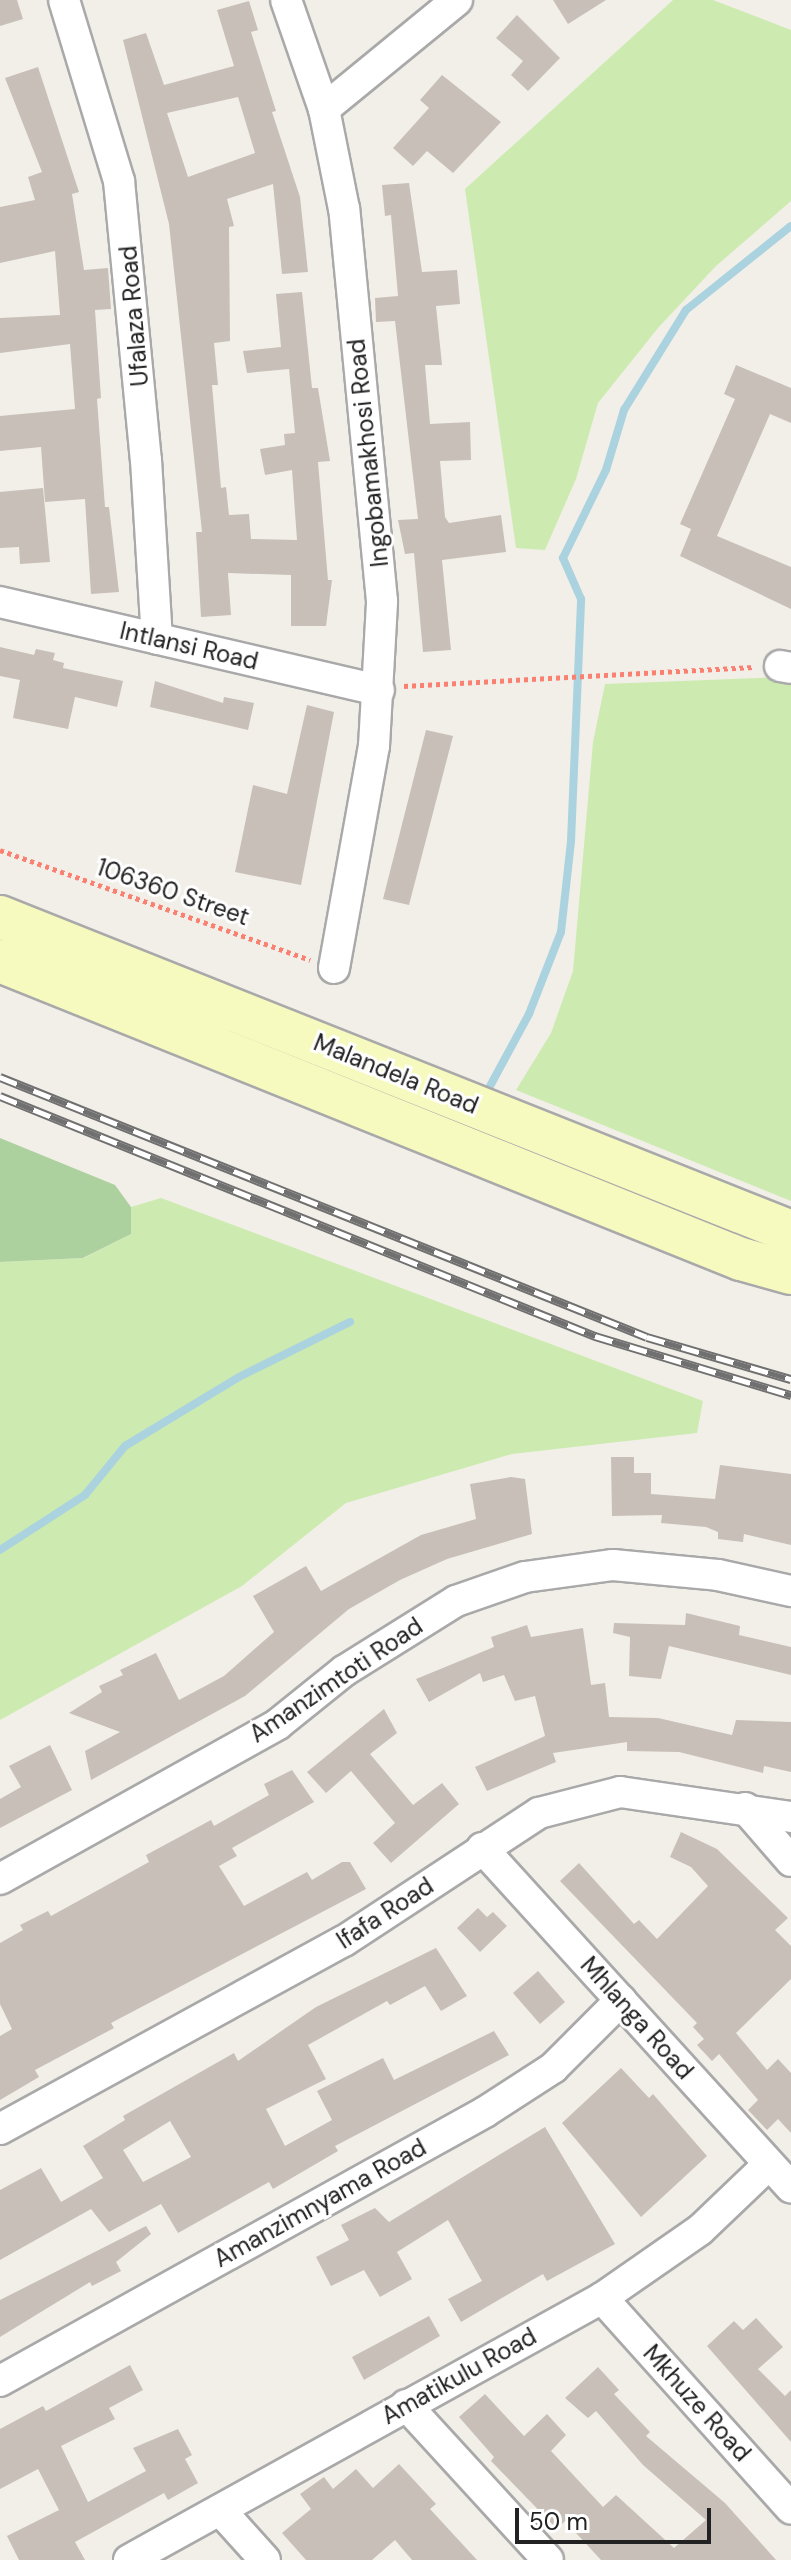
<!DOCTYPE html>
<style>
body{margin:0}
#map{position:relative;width:791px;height:2560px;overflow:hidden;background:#f2efe9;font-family:"DM Sans",sans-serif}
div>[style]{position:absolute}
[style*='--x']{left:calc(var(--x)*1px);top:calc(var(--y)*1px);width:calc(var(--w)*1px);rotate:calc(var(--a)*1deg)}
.grass>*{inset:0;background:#cdebb0}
.forest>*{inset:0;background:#add19e}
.stream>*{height:8px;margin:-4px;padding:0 4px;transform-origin:4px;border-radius:4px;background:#aad3df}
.building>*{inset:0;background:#c7bfb8}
.path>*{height:5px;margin-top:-2.5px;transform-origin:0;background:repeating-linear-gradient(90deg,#fa8072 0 4px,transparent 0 8px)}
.roads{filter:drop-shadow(2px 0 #a9a9a9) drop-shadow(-2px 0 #a9a9a9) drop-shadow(0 2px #a9a9a9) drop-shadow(0 -2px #a9a9a9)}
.street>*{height:30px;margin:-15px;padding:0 15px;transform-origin:15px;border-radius:15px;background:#fff}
.secondary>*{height:42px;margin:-21px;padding:0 21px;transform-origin:21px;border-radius:21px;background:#f7fabf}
.rail>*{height:9px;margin-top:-4.5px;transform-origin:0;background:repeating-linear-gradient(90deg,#fff 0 18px,#707070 0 36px);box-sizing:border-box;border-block:2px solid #707070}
span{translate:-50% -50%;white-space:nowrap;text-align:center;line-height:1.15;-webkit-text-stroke:6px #fff;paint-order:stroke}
.street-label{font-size:24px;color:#222}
.scale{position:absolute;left:515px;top:2508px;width:196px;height:36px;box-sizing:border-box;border:4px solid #222;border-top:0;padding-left:10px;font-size:24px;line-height:28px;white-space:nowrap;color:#222;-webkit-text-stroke:6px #fff;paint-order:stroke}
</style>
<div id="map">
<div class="grass">
<div style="clip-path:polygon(673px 0,713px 0,791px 30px,791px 201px,716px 266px,658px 328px,598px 403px,576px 479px,545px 550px,516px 548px,465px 189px)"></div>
<div style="clip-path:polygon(780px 677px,791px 679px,791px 1201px,516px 1090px,551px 1033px,573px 971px,593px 742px,605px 684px)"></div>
<div style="clip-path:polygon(161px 1198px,703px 1401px,697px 1433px,512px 1454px,346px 1503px,242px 1586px,0 1720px,0 1262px,84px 1258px,131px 1234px,131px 1207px)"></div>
</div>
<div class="forest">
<div style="clip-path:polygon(0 1138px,115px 1185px,131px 1207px,131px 1234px,83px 1258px,0 1262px)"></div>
</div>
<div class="stream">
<div style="--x:489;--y:1088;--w:84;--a:-61.6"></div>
<div style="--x:529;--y:1014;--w:88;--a:-68.7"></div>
<div style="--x:561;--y:932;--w:92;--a:-83.7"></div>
<div style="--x:571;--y:841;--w:242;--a:-87.6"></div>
<div style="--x:581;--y:599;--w:45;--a:-113.7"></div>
<div style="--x:563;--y:558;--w:98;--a:-64"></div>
<div style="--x:606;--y:470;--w:63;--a:-73.3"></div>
<div style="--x:624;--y:410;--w:118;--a:-58.2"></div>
<div style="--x:686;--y:310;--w:134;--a:-38.7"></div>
<div style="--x:0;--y:1550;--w:101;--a:-32.9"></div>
<div style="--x:85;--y:1495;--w:63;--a:-50.8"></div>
<div style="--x:125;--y:1446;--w:133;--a:-31.2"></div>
<div style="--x:239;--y:1377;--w:124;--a:-26.4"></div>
</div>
<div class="building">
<div style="clip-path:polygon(0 0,17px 0,23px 19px,0 26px)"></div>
<div style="clip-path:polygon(553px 0,606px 0,568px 24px)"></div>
<div style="clip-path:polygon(evenodd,249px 1px,258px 30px,251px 32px,276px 111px,272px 112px,300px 197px,308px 272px,282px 274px,273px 184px,227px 199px,234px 226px,229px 227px,230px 341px,214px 343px,218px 385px,212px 385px,221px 488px,226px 487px,229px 515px,249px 514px,251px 539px,297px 540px,292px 470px,265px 475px,260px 449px,285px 445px,284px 434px,295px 433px,289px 369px,247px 373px,243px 351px,281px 347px,276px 294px,302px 292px,312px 388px,318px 388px,330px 461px,318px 462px,328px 580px,332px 580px,326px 626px,291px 626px,291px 575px,228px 573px,231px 615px,201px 617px,196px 532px,202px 532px,169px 224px,123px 40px,146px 33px,164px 85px,234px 66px,217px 10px,249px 1px,238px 97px,255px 153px,188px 177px,167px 113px,238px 97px)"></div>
<div style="clip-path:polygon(517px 15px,560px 58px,528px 91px,511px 75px,523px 61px,496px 38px)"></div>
<div style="clip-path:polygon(38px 67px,79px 192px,72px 194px,84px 270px,108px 268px,111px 309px,95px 310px,101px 398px,97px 399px,105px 507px,109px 507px,119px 592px,91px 594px,85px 499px,45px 502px,41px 447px,0 451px,0 416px,75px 409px,70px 344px,0 353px,0 318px,60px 315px,55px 251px,0 263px,0 207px,35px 200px,28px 177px,42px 172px,5px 78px)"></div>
<div style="clip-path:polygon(442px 75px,501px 122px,453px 173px,427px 151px,413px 166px,393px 148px,429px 108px,420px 100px)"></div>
<div style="clip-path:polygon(409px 183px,422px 272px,457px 270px,460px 304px,436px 306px,442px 365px,425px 365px,430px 424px,470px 422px,471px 460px,440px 461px,445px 517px,449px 523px,501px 515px,506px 552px,442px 560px,451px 650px,423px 652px,414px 553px,405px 554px,398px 520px,418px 519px,395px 321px,376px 322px,375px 298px,398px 296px,391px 215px,385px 216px,382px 185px)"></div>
<div style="clip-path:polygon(736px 365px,791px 388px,791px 423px,770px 414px,717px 536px,791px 567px,791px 609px,680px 556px,691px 529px,680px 524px,735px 399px,724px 394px)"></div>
<div style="clip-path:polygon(43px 488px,50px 562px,20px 564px,19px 547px,0 548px,0 492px)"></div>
<div style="clip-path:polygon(0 647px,34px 655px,36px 649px,55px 653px,53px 660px,64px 663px,63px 668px,123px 681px,117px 707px,75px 697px,68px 729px,13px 718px,20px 680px,0 676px)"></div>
<div style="clip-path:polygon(155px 681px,223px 703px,224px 697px,254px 703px,248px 730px,150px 707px)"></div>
<div style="clip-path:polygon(307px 705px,334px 712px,301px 885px,235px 872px,253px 785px,287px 794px)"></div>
<div style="clip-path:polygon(426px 730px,453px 736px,409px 905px,383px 899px)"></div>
<div style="clip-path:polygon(611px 1457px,634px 1457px,634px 1473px,651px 1473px,651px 1494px,715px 1499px,720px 1465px,791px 1474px,791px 1545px,744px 1534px,743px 1542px,718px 1539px,718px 1532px,706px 1527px,661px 1523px,662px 1515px,612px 1516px)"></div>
<div style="clip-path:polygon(511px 1477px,525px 1479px,532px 1534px,447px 1559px,400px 1580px,349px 1609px,245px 1696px,91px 1780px,85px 1751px,120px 1732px,69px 1713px,102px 1692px,99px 1686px,123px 1675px,120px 1670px,156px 1653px,179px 1700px,224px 1676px,274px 1632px,253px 1596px,306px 1566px,321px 1591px,421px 1535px,476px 1519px,470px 1484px)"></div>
<div style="clip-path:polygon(686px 1613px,740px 1626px,739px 1635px,791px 1647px,791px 1675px,669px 1646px,661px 1679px,629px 1676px,630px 1637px,613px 1633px,614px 1623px,685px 1625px)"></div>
<div style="clip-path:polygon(527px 1625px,531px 1637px,583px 1628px,591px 1685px,605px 1683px,609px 1717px,658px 1718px,732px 1735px,736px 1720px,791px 1722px,791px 1772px,764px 1766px,763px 1773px,679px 1752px,627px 1751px,627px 1742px,553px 1753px,556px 1762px,487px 1791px,475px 1767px,545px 1736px,535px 1696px,515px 1701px,504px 1675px,483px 1682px,480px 1673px,429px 1702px,416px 1679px,494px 1647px,491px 1637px)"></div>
<div style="clip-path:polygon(384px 1709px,397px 1733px,370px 1754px,413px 1805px,442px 1783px,459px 1804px,391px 1863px,373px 1843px,395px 1823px,351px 1771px,326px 1793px,307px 1772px)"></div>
<div style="clip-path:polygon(50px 1745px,72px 1790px,0 1828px,0 1799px,21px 1787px,9px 1766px)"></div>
<div style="clip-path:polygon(292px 1770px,314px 1802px,232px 1848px,237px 1856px,219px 1866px,244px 1906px,307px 1872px,312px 1880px,342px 1862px,350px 1862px,366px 1889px,111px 2023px,114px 2028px,35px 2070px,39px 2077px,0 2100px,0 2036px,12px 2029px,0 2004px,0 1943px,23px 1930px,20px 1925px,48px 1911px,51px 1916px,149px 1862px,146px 1855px,211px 1820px,214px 1826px,269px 1795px,264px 1784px)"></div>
<div style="clip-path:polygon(681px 1832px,717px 1849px,788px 1918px,775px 1930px,791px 1946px,791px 1979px,736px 2033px,767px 2070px,778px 2059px,791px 2073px,791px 2133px,778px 2119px,767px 2130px,748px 2110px,758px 2100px,719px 2054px,712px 2061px,697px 2045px,704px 2039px,693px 2027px,697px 2023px,560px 1881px,579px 1863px,634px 1924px,639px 1920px,657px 1939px,708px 1886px,691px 1867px,670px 1857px)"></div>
<div style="clip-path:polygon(478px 1908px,487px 1917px,493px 1912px,507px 1926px,480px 1952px,457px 1928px)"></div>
<div style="clip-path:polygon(evenodd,436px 1948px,467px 1996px,441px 2011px,425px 1986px,390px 2005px,387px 2001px,308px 2045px,326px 2079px,266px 2109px,285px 2146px,332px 2120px,317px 2091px,383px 2058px,394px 2080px,494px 2031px,509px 2055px,335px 2146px,338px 2151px,273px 2189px,269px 2182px,178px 2233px,161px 2204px,109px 2232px,91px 2209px,0 2260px,0 2190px,41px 2168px,61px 2202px,103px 2178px,83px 2146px,125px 2120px,123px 2116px,234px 2053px,238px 2061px,316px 2007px,436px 1948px,170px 2121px,191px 2157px,143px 2182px,123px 2150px,170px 2121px)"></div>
<div style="clip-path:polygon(538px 1971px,565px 2002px,540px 2024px,513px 1993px)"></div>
<div style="clip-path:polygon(621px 2068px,649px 2098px,653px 2094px,707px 2156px,641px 2217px,562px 2123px)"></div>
<div style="clip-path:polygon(545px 2127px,615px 2244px,547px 2281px,543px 2274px,461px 2322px,448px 2299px,482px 2281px,448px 2220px,397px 2252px,412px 2279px,380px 2297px,364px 2270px,331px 2286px,316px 2257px,349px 2240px,341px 2225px,375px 2208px,389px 2222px)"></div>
<div style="clip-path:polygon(146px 2226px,151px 2234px,116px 2262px,121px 2271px,92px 2286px,90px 2282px,0 2337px,0 2300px)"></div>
<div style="clip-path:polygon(429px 2316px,440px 2336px,364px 2380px,352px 2357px)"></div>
<div style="clip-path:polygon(756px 2318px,783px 2347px,758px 2369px,785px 2396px,791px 2390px,791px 2442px,707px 2346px,734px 2321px,743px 2330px)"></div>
<div style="clip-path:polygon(130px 2365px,143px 2390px,109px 2408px,115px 2419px,61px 2446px,88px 2502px,146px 2471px,133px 2448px,178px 2429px,192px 2455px,185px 2459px,198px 2483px,168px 2500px,164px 2493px,75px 2542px,85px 2560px,19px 2560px,7px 2536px,59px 2510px,38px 2469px,0 2489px,0 2429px,43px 2406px,46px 2411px)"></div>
<div style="clip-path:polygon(598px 2367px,619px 2390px,614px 2394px,650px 2432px,646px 2436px,725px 2503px,776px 2560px,601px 2560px,565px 2521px,557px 2529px,491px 2461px,494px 2457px,459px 2417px,485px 2394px,524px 2436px,547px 2414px,566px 2435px,551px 2451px,603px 2507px,616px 2495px,674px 2548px,706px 2520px,643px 2465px,596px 2411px,588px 2418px,565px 2398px)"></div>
<div style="clip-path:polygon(399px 2464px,436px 2504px,430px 2509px,477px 2560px,412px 2560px,395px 2540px,372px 2560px,306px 2560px,282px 2533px,311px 2509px,300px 2494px,324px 2477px,333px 2489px,356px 2469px,373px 2488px)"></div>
</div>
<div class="path">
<div style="--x:404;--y:686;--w:350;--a:-3.1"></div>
<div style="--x:0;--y:850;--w:329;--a:19.5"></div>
</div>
<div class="roads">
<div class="street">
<div style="--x:64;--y:0;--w:189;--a:73.1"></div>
<div style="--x:119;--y:181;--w:280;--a:84.5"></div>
<div style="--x:146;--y:460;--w:179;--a:86.5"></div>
<div style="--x:286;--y:0;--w:115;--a:70.8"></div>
<div style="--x:0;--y:602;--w:389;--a:13.1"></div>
<div style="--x:780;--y:666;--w:11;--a:10"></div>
<div style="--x:334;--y:968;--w:226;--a:-79.8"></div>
<div style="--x:374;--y:746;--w:145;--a:-86.8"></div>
<div style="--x:382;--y:601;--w:394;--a:-95.5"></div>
<div style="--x:344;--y:209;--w:102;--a:-101.3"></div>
<div style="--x:324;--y:109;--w:172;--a:-39.3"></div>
<div style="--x:745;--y:1808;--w:70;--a:49"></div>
<div style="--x:482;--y:1848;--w:459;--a:47.7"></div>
<div style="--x:0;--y:1879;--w:318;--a:-29.1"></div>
<div style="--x:278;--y:1724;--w:85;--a:-38.8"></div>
<div style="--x:344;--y:1671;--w:132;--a:-32"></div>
<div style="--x:456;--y:1601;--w:73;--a:-19.2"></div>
<div style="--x:525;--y:1577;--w:89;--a:-7.8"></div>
<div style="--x:613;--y:1565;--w:105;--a:5.4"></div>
<div style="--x:718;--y:1575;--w:75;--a:12.4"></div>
<div style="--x:0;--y:2129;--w:392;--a:-28.7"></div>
<div style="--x:344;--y:1941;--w:233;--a:-33.3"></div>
<div style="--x:539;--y:1813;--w:84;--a:-14.5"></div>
<div style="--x:620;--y:1792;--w:173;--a:8.3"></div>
<div style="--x:602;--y:2298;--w:283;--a:48.1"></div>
<div style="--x:0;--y:2381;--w:555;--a:-29.01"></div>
<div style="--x:485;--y:2112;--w:81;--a:-32.9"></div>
<div style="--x:553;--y:2068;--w:96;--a:-45"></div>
<div style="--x:406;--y:2405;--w:210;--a:47.5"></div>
<div style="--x:220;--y:2510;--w:67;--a:48"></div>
<div style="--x:129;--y:2560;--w:541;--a:-28.98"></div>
<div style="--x:602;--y:2298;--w:119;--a:-34.8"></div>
<div style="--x:700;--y:2230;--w:95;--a:-43.7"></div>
</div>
<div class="secondary">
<div style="--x:0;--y:917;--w:851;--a:21.71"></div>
<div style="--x:0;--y:961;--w:799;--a:21.91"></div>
<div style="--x:741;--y:1259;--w:52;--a:15.6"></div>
</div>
</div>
<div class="rail">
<div style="--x:0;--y:1077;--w:697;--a:21.89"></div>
<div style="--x:647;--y:1337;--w:150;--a:16.3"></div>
<div style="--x:0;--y:1096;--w:642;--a:21.97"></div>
<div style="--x:595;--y:1336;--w:205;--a:16.8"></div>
</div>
<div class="street-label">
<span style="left:134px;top:316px;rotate:-95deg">Ufalaza Road</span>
<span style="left:368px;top:453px;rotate:-96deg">Ingobamakhosi Road</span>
<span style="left:189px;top:646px;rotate:13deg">Intlansi Road</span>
<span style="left:173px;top:892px;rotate:19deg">106360 Street</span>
<span style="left:396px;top:1074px;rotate:22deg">Malandela Road</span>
<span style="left:336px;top:1680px;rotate:-34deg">Amanzimtoti Road</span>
<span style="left:385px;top:1913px;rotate:-33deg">Ifafa Road</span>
<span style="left:637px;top:2018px;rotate:48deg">Mhlanga Road</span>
<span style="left:320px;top:2203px;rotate:-29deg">Amanzimnyama Road</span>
<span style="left:459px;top:2376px;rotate:-29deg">Amatikulu Road</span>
<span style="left:697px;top:2403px;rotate:48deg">Mkhuze Road</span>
</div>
<div class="scale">50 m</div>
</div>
